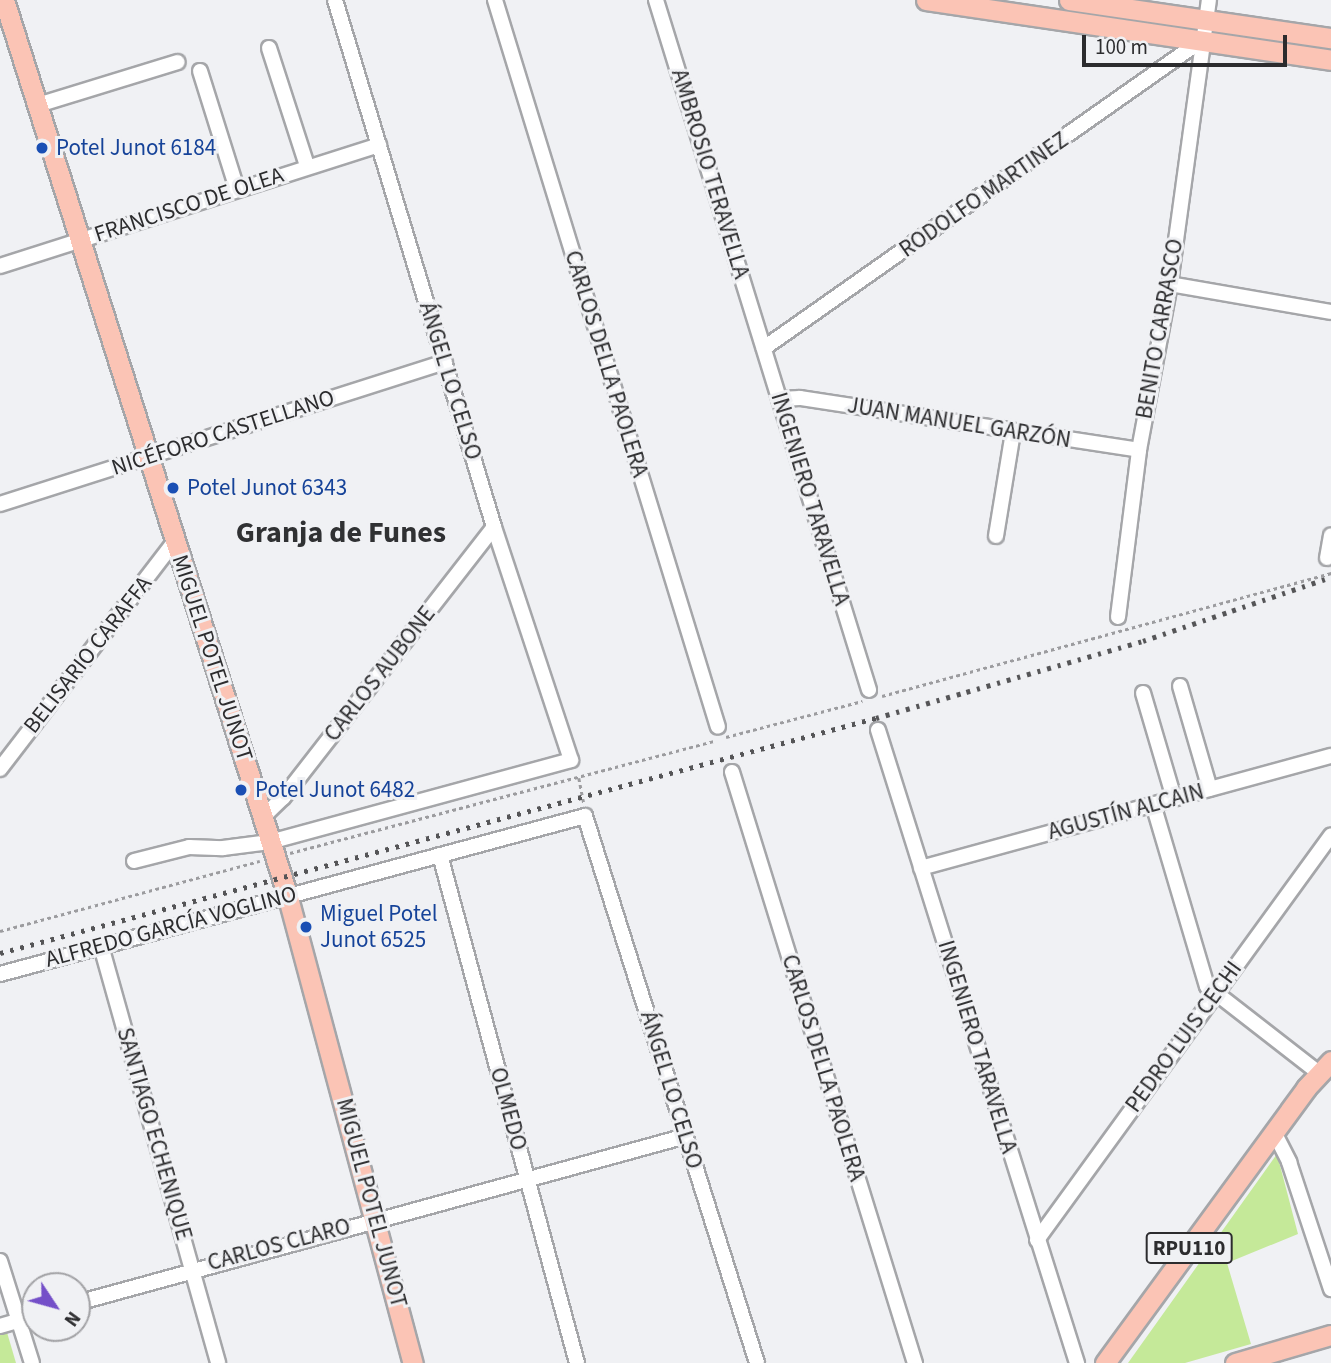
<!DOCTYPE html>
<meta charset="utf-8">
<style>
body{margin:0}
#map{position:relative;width:1331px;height:1363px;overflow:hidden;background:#f0f1f4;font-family:"Source Sans 3",sans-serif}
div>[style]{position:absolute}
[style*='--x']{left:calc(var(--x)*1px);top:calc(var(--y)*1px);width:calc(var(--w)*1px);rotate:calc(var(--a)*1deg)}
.green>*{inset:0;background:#c5e999}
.path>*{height:2.5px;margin-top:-1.25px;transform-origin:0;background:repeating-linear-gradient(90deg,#9c9c9f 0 3.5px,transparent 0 7px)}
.roads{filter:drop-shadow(2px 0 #a5a6a9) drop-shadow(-2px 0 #a5a6a9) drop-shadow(0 2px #a5a6a9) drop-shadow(0 -2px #a5a6a9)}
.minor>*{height:14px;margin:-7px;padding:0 7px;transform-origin:7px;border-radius:7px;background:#fff}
.major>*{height:19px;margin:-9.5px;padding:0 9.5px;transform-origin:9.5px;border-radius:9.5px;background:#fbc4b5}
.rail>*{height:4.5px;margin-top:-2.25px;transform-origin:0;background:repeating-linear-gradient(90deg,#555557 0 3.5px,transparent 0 10.5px)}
.dots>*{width:19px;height:19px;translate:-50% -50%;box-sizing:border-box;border:4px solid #f0f1f4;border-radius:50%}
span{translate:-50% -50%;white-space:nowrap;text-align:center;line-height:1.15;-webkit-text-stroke:6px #f0f1f4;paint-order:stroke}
.shield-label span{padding:2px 5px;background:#f0f1f4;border:2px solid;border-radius:5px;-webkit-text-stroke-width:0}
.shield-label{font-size:21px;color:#2c2c2e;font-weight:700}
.transit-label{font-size:23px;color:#164399}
.left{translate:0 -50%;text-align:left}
.street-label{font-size:23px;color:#2c2c2e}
.district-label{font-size:30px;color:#303133;font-weight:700}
.north{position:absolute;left:21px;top:1272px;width:70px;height:70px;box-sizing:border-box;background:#f0f1f4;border:2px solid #a2a2a5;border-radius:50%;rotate:126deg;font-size:19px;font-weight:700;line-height:28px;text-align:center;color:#2c2c2e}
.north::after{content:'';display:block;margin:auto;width:24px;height:32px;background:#744fc8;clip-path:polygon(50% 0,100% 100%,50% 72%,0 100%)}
.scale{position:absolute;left:1082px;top:35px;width:205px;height:32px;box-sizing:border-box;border:4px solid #2c2c2e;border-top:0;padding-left:9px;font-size:21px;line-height:24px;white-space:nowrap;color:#2c2c2e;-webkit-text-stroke:5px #f0f1f4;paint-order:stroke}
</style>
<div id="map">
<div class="green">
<div style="clip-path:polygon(1277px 1154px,1298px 1234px,1227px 1263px,1251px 1344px,1185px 1363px,1128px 1363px)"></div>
<div style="clip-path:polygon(6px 1329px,16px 1363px,0 1363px,0 1330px)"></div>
</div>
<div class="path">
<div style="--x:882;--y:696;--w:466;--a:-15.3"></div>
<div style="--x:726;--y:737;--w:141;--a:-14.8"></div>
<div style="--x:579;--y:778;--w:25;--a:79"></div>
<div style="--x:290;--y:853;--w:438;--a:-14.8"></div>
<div style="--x:0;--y:931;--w:269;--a:-15.1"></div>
</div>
<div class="roads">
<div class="minor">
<div style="--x:495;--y:0;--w:760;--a:72.95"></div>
<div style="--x:656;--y:0;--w:722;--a:72.84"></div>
<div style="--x:269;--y:48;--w:124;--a:72.1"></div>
<div style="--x:200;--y:71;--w:124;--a:72.6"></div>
<div style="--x:38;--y:105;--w:146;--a:-17.1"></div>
<div style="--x:0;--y:266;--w:398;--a:-17.7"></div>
<div style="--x:1170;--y:284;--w:163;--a:9.9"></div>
<div style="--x:764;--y:348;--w:535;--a:-35.11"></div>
<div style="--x:779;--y:399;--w:21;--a:-3"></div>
<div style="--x:800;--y:398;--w:343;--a:8.7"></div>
<div style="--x:0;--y:504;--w:467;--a:-17.7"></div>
<div style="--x:996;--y:536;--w:105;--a:-80.7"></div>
<div style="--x:1327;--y:558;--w:23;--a:-80"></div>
<div style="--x:1118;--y:617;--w:168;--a:-82.8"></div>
<div style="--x:1139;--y:450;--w:169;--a:-79.4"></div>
<div style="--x:1170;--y:284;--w:287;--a:-82.2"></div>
<div style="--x:1180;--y:686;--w:107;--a:73.8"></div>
<div style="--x:1143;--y:693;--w:109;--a:73.6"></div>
<div style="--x:878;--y:730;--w:664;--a:72.55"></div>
<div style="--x:0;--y:769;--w:287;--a:-52.5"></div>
<div style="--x:732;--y:772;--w:619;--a:72.8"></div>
<div style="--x:1153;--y:804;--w:190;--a:73.5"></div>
<div style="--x:1207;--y:986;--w:143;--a:37.9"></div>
<div style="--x:1320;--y:1074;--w:8;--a:-60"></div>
<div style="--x:263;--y:817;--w:28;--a:-44"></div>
<div style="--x:283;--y:798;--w:343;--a:-52.1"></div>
<div style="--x:440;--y:855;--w:526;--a:74.91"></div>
<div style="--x:134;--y:861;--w:57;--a:-14.3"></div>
<div style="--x:189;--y:847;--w:34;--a:2"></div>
<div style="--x:223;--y:848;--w:47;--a:-7.3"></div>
<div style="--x:270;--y:842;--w:312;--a:-15.2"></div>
<div style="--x:571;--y:760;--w:245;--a:-108.3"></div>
<div style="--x:494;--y:527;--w:550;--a:-106.79"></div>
<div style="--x:921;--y:868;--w:425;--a:-15.3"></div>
<div style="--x:101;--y:946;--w:433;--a:74.3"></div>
<div style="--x:0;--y:974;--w:606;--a:-15.11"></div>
<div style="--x:585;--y:816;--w:573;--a:72.54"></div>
<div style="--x:1274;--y:1132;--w:34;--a:63"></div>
<div style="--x:1289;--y:1162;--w:134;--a:71.7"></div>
<div style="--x:1037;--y:1240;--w:500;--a:-54"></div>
<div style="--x:0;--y:1261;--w:107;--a:72.6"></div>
<div style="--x:77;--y:1303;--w:631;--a:-15.33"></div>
<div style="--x:0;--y:1326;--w:36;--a:-16"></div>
</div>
<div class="major">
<div style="--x:4;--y:0;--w:938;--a:72.43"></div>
<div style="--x:287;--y:894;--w:486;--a:75"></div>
<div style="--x:926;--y:0;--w:409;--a:8.4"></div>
<div style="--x:1069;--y:0;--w:265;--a:8.3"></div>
<div style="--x:1105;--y:1363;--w:341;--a:-53.8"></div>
<div style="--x:1306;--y:1088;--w:37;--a:-47"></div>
<div style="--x:1235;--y:1363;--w:100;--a:-16.3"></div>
</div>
</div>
<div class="rail">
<div style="--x:0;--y:953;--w:907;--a:-15.02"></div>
<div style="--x:876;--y:718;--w:278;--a:-16.1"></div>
<div style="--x:1143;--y:641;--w:199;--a:-18.8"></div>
</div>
<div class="dots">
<div style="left:42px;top:148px;background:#1a4fb4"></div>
<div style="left:173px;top:488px;background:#1a4fb4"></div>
<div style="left:241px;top:790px;background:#1a4fb4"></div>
<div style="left:306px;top:927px;background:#1a4fb4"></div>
</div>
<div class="shield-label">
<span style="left:1189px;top:1248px">RPU110</span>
</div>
<div class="transit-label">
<span class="left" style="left:56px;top:148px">Potel Junot 6184</span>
<span class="left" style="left:187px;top:488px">Potel Junot 6343</span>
<span class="left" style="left:255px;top:790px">Potel Junot 6482</span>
<span class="left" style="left:320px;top:927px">Miguel Potel<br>Junot 6525</span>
</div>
<div class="street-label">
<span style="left:710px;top:174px;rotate:73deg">AMBROSIO TERAVELLA</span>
<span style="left:984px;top:195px;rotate:-35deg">RODOLFO MARTINEZ</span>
<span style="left:189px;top:205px;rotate:-18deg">FRANCISCO DE OLEA</span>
<span style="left:1160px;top:329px;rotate:-80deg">BENITO CARRASCO</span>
<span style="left:606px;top:364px;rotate:73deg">CARLOS DELLA PAOLERA</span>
<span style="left:450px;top:381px;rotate:73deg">ÁNGEL LO CELSO</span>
<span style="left:959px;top:423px;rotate:9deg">JUAN MANUEL GARZÓN</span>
<span style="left:223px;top:433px;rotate:-18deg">NICÉFORO CASTELLANO</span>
<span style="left:810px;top:499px;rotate:73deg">INGENIERO TARAVELLA</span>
<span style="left:88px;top:655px;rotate:-52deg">BELISARIO CARAFFA</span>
<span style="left:212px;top:658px;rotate:72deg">MIGUEL POTEL JUNOT</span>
<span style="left:380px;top:674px;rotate:-52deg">CARLOS AUBONE</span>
<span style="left:1126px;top:812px;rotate:-15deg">AGUSTÍN ALCAIN</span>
<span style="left:171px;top:927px;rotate:-15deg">ALFREDO GARCÍA VOGLINO</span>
<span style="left:1184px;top:1037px;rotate:-54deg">PEDRO LUIS CECHI</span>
<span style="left:977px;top:1047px;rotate:73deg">INGENIERO TARAVELLA</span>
<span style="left:823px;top:1068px;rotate:73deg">CARLOS DELLA PAOLERA</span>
<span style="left:671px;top:1090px;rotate:73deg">ÁNGEL LO CELSO</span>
<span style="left:508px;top:1109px;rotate:75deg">OLMEDO</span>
<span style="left:154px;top:1134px;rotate:74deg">SANTIAGO ECHENIQUE</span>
<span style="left:371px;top:1203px;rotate:75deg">MIGUEL POTEL JUNOT</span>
<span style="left:279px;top:1245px;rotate:-15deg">CARLOS CLARO</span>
</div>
<div class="district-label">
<span style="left:341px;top:533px">Granja de Funes</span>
</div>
<div class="north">N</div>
<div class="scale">100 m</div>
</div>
